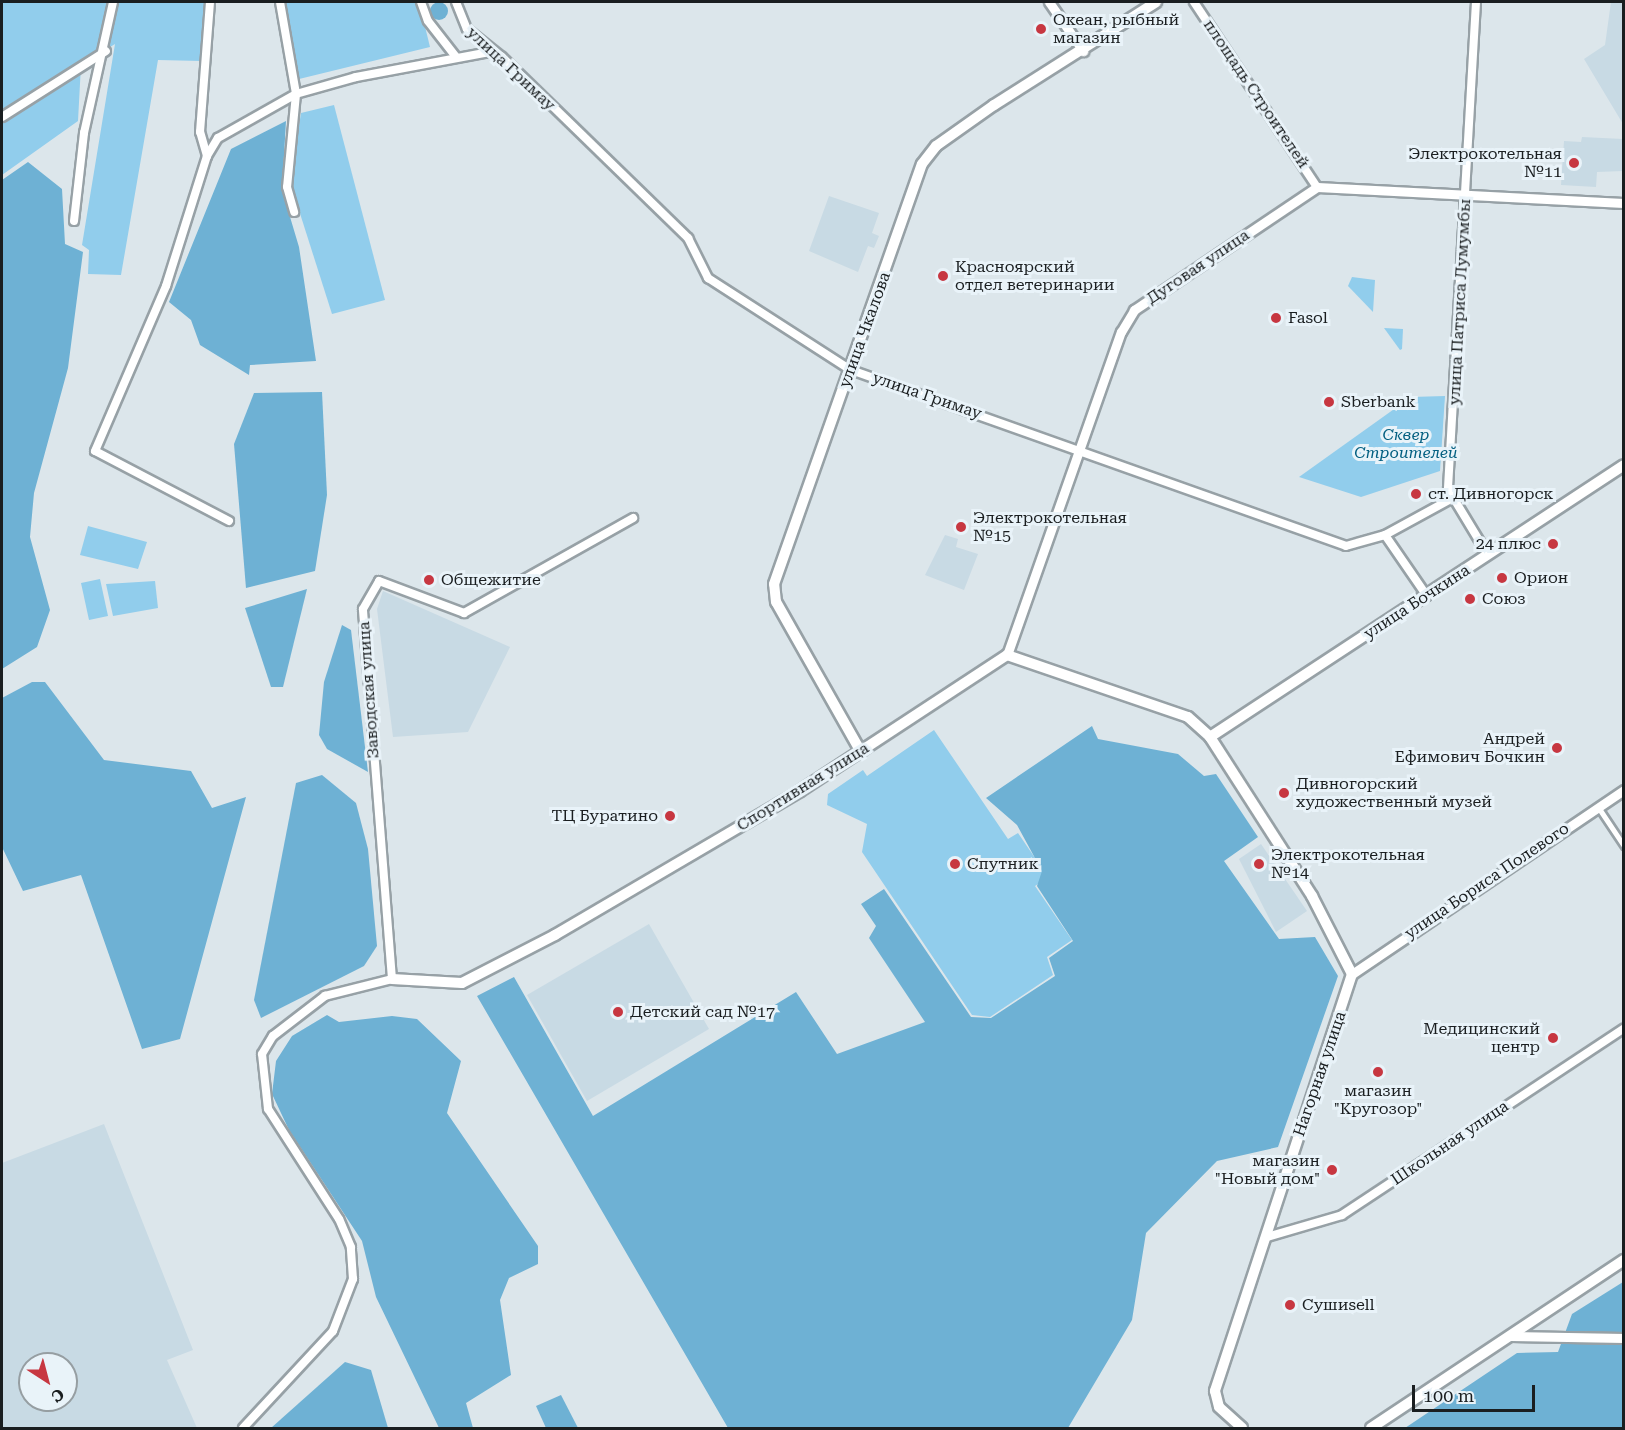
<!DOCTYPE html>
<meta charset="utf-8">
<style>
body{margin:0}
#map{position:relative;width:1625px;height:1430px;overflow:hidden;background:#dce6eb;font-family:"Roboto Serif",serif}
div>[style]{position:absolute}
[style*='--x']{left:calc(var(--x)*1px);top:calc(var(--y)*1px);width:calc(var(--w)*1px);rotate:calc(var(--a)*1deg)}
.built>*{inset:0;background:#c8dae4}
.green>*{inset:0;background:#91cdec}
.forest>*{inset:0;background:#6eb1d4}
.round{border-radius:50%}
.roads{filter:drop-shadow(2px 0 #97a1a6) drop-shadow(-2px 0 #97a1a6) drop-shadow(0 2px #97a1a6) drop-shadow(0 -2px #97a1a6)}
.pedestrian>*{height:5px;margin:-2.5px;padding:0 2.5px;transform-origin:2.5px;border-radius:2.5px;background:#fff}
.minor>*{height:8px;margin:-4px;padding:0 4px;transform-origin:4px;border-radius:4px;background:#fff}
.tertiary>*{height:9px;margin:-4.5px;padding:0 4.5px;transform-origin:4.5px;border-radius:4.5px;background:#fff}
.secondary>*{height:10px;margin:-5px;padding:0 5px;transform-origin:5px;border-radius:5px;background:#fff}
.dots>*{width:16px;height:16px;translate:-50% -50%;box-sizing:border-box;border:3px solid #e9f3f9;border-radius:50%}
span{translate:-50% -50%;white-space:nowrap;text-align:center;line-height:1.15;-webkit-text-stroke:6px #e9f3f9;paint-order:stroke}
.poi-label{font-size:16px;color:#1a1e20}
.left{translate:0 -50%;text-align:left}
.right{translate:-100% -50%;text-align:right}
.street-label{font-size:16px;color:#1a1e20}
.park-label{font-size:16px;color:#035f81;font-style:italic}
.frame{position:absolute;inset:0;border:3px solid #1a1e20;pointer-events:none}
.north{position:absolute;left:18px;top:1352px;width:60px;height:60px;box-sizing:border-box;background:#e9f3f9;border:2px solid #969ea2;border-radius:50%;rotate:144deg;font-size:16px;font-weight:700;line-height:24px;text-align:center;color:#1a1e20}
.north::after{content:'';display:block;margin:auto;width:21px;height:27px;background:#c73741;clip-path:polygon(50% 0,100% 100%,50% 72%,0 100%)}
.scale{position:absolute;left:1412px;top:1385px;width:123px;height:27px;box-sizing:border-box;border:3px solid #1a1e20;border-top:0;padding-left:8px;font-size:18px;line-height:21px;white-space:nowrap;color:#1a1e20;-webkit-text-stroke:4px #e9f3f9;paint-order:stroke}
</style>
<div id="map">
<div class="built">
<div style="clip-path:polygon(1611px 2px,1623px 2px,1623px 124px,1584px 59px,1605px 45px)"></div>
<div style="clip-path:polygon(1582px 137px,1623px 139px,1623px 171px,1597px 172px,1596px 187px,1561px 185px,1564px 141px,1581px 142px)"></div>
<div style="clip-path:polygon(829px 196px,879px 213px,872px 233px,879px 236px,874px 248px,868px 246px,858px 272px,809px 251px)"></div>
<div style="clip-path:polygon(945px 535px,958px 539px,956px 547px,978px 554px,964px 590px,925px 575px)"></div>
<div style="clip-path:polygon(383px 591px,510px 647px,468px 732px,393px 737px,377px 609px)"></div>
<div style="clip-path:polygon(1261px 844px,1307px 911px,1276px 932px,1239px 859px)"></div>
<div style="clip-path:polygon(649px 924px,709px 1029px,587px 1101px,527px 995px)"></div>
<div style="clip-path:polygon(evenodd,104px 1124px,193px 1350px,167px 1360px,197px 1428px,2px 1428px,2px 1163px,104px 1124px,30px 1364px,66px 1364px,66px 1400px,30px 1400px,30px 1364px)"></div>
</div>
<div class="green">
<div style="clip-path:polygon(2px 2px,207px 2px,202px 61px,158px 60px,121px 275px,88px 274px,89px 250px,82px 245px,115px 44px,81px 65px,78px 121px,2px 175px)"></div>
<div style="clip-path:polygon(284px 2px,419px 2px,430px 47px,295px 80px)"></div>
<div style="clip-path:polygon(334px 105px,385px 300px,332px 314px,290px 182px,301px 113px)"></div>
<div style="clip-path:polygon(1352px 277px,1375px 280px,1373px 312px,1348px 286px)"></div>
<div style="clip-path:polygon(1384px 328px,1403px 329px,1402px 349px,1400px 350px)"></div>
<div style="clip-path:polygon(1445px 396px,1440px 471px,1361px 497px,1299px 477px,1411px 397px)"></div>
<div style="clip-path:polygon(88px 526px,147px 542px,138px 569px,80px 555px)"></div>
<div style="clip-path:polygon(100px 579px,108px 616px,89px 620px,81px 583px)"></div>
<div style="clip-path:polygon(155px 581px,158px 608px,113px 616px,106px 584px)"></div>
<div style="clip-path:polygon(934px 730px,1008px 839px,1018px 833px,1048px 877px,1035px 886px,1072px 940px,1047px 957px,1053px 975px,990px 1017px,972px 1015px,862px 852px,867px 824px,827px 805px,828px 794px,863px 770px,867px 776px)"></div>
</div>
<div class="forest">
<div class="round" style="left:430px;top:2px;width:18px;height:18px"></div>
<div style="clip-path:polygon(286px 121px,282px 190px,299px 247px,316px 361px,250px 365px,249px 375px,200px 345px,191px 320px,169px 302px,231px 149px)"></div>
<div style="clip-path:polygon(28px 162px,62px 189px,65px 244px,83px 252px,68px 368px,34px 493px,30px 537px,50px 610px,37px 647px,2px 669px,2px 180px)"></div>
<div style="clip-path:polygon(322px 392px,327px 495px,315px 571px,246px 588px,234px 444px,254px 393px)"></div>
<div style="clip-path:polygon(307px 589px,283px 687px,271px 687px,245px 608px)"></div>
<div style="clip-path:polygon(342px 625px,351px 630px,368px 772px,327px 749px,319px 735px,324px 682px)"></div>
<div style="clip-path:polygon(32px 682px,45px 682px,104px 760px,191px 771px,212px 808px,246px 797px,180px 1039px,142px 1049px,81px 875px,23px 891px,2px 847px,2px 698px)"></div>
<div style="clip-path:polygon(1092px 726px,1098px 739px,1178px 754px,1204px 776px,1216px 774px,1258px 837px,1224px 861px,1279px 939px,1315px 937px,1338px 976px,1278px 1147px,1217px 1161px,1146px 1233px,1132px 1320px,1068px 1428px,728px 1428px,477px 996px,514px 977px,593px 1116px,796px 992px,837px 1054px,925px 1022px,869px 938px,876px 926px,861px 904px,884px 889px,971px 1017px,991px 1018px,1055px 976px,1049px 958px,1073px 941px,1037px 886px,1042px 871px,1017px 825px,986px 798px)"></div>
<div style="clip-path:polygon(322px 775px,356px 803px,368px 849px,377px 946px,364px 966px,261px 1018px,254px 1000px,296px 783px)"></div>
<div style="clip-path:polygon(327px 1015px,339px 1022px,392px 1016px,417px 1019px,461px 1061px,447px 1113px,538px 1246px,538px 1264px,509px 1278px,500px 1300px,511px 1375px,466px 1403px,473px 1428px,439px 1428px,376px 1297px,362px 1241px,289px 1130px,272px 1094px,276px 1061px,292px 1036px)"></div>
<div style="clip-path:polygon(1623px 1282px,1623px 1428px,1405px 1428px,1517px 1353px,1558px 1352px,1572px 1314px)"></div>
<div style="clip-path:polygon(345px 1362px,371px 1370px,388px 1428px,271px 1428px)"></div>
<div style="clip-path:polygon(561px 1395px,578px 1428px,546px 1428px,536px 1406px)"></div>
</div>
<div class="roads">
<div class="pedestrian">
<div style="--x:1598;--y:807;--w:47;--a:56.3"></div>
</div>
<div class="minor">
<div style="--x:280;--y:2;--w:93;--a:80.1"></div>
<div style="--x:296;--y:94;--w:93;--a:95.5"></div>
<div style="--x:287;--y:187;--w:26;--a:74"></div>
<div style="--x:421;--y:2;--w:20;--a:70"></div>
<div style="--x:428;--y:21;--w:46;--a:52.1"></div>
<div style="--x:456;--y:2;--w:29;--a:68"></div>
<div style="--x:467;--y:29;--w:45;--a:38.7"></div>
<div style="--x:502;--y:57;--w:260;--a:44.2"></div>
<div style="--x:688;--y:238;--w:45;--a:63.4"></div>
<div style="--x:708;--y:278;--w:170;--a:32.8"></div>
<div style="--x:851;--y:370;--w:525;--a:19.57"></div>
<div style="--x:1346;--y:546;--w:41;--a:-15.8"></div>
<div style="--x:1385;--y:535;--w:75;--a:-28.6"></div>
<div style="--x:1194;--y:2;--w:222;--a:56.4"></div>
<div style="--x:1476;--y:2;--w:488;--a:93.3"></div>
<div style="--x:1448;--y:489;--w:77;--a:58.8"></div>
<div style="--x:2;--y:117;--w:123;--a:-32.4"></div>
<div style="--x:207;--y:156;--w:25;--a:-106"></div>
<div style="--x:200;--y:132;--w:130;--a:-85.6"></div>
<div style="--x:74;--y:221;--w:89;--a:-83.5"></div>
<div style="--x:84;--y:133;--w:134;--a:-77.5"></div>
<div style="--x:229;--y:521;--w:151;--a:-152.4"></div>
<div style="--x:95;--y:451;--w:180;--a:-66.7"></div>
<div style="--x:166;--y:286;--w:136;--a:-72.5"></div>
<div style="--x:207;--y:156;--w:21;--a:-59"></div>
<div style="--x:218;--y:138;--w:90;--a:-29.4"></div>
<div style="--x:296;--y:94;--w:62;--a:-15.8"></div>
<div style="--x:356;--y:77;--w:136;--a:-10.6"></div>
<div style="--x:1385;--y:535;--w:74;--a:55.5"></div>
<div style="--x:1267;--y:1237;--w:78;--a:-16.3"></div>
<div style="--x:1342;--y:1215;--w:338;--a:-33.5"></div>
<div style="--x:243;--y:1428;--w:132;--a:-47.1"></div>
<div style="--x:333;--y:1331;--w:56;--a:-69"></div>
<div style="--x:353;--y:1279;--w:32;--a:-94"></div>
<div style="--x:351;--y:1247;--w:30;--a:-113"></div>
<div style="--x:339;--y:1219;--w:131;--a:-122.8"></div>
<div style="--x:268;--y:1109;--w:55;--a:-96.2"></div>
<div style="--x:262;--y:1054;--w:21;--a:-59"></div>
<div style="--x:273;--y:1036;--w:66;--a:-37.6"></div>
<div style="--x:325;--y:996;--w:69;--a:-14.2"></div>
<div style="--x:392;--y:979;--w:371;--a:-94.5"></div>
<div style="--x:363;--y:609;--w:32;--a:-60"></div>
<div style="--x:379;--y:581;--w:91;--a:20.6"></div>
<div style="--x:464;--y:613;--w:194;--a:-29.3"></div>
</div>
<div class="tertiary">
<div style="--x:1049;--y:2;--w:60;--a:55.2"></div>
<div style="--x:1007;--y:655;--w:343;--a:-70.6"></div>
<div style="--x:1121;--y:332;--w:26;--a:-59"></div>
<div style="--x:1134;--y:310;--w:220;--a:-33.9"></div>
<div style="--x:1317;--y:187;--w:307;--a:3"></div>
<div style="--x:1352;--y:974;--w:328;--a:-34.1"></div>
<div style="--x:1511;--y:1336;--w:113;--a:1"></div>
</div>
<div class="secondary">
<div style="--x:1210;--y:737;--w:495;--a:-33.3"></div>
<div style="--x:861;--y:752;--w:172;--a:-119.5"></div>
<div style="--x:776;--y:602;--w:18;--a:-96"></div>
<div style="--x:774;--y:584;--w:445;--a:-70.6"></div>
<div style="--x:922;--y:164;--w:23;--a:-52"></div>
<div style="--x:936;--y:146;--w:71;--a:-35.3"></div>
<div style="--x:994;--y:105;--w:192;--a:-32.4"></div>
<div style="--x:392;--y:979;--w:70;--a:3.3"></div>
<div style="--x:462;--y:983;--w:105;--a:-27.3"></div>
<div style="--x:555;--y:935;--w:284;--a:-30.4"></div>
<div style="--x:800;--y:791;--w:248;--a:-33.3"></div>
<div style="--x:1007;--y:655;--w:191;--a:18.9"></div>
<div style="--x:1188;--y:717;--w:30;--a:42"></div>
<div style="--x:1210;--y:737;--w:189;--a:57.3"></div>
<div style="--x:1312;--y:896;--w:88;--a:62.9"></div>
<div style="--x:1352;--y:974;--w:439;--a:108.2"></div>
<div style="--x:1215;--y:1391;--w:16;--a:76"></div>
<div style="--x:1219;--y:1407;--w:31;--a:42"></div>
<div style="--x:1371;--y:1428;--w:304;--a:-33.6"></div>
</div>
</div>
<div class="dots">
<div style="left:1041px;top:29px;background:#c73741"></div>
<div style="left:1574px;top:163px;background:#c73741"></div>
<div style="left:943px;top:276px;background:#c73741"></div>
<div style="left:1276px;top:318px;background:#c73741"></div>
<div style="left:1329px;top:402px;background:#c73741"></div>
<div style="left:1416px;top:494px;background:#c73741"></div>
<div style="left:961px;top:527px;background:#c73741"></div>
<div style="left:1553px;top:544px;background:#c73741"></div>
<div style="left:1502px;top:578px;background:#c73741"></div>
<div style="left:429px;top:580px;background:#c73741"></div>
<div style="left:1470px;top:599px;background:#c73741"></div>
<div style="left:1557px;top:748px;background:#c73741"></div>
<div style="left:1284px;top:793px;background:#c73741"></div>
<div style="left:670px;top:816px;background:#c73741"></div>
<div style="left:955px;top:864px;background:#c73741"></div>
<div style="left:1259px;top:864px;background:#c73741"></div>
<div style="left:618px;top:1012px;background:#c73741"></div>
<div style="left:1553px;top:1038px;background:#c73741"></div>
<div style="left:1378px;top:1072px;background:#c73741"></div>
<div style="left:1332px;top:1170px;background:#c73741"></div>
<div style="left:1290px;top:1305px;background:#c73741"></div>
</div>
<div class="poi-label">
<span class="left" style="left:1053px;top:29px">Океан, рыбный<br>магазин</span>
<span class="right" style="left:1562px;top:163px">Электрокотельная<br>№11</span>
<span class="left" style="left:955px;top:276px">Красноярский<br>отдел ветеринарии</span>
<span class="left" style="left:1288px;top:318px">Fasol</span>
<span class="left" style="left:1341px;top:402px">Sberbank</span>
<span class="left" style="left:1428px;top:494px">ст. Дивногорск</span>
<span class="left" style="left:973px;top:527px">Электрокотельная<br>№15</span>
<span class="right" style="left:1541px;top:544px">24 плюс</span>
<span class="left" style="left:1514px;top:578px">Орион</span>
<span class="left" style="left:441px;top:580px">Общежитие</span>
<span class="left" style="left:1482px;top:599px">Союз</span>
<span class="right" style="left:1545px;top:748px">Андрей<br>Ефимович Бочкин</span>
<span class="left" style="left:1296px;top:793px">Дивногорский<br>художественный музей</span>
<span class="right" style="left:658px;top:816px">ТЦ Буратино</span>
<span class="left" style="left:1271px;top:864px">Электрокотельная<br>№14</span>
<span class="left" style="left:967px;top:864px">Спутник</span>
<span class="left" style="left:630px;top:1012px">Детский сад №17</span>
<span class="right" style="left:1540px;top:1038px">Медицинский<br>центр</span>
<span style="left:1378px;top:1100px">магазин<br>"Кругозор"</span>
<span class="right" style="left:1320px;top:1170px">магазин<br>"Новый дом"</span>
<span class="left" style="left:1302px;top:1305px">Сушиsell</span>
</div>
<div class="street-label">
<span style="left:511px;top:69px;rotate:43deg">улица Гримау</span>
<span style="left:1256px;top:94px;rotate:56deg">площадь Строителей</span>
<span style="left:1198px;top:267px;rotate:-34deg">Дуговая улица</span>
<span style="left:1460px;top:302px;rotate:-87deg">улица Патриса Лумумбы</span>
<span style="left:865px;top:330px;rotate:-70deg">улица Чкалова</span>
<span style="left:927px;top:396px;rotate:19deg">улица Гримау</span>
<span style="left:1417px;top:602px;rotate:-33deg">улица Бочкина</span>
<span style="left:369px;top:690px;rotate:-94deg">Заводская улица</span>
<span style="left:803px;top:787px;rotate:-32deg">Спортивная улица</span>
<span style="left:1487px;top:881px;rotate:-34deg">улица Бориса Полевого</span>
<span style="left:1320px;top:1074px;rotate:-71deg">Нагорная улица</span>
<span style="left:1450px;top:1143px;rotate:-34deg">Школьная улица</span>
</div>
<div class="park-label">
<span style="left:1406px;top:444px">Сквер<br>Строителей</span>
</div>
<div class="frame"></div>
<div class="north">С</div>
<div class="scale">100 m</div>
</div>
